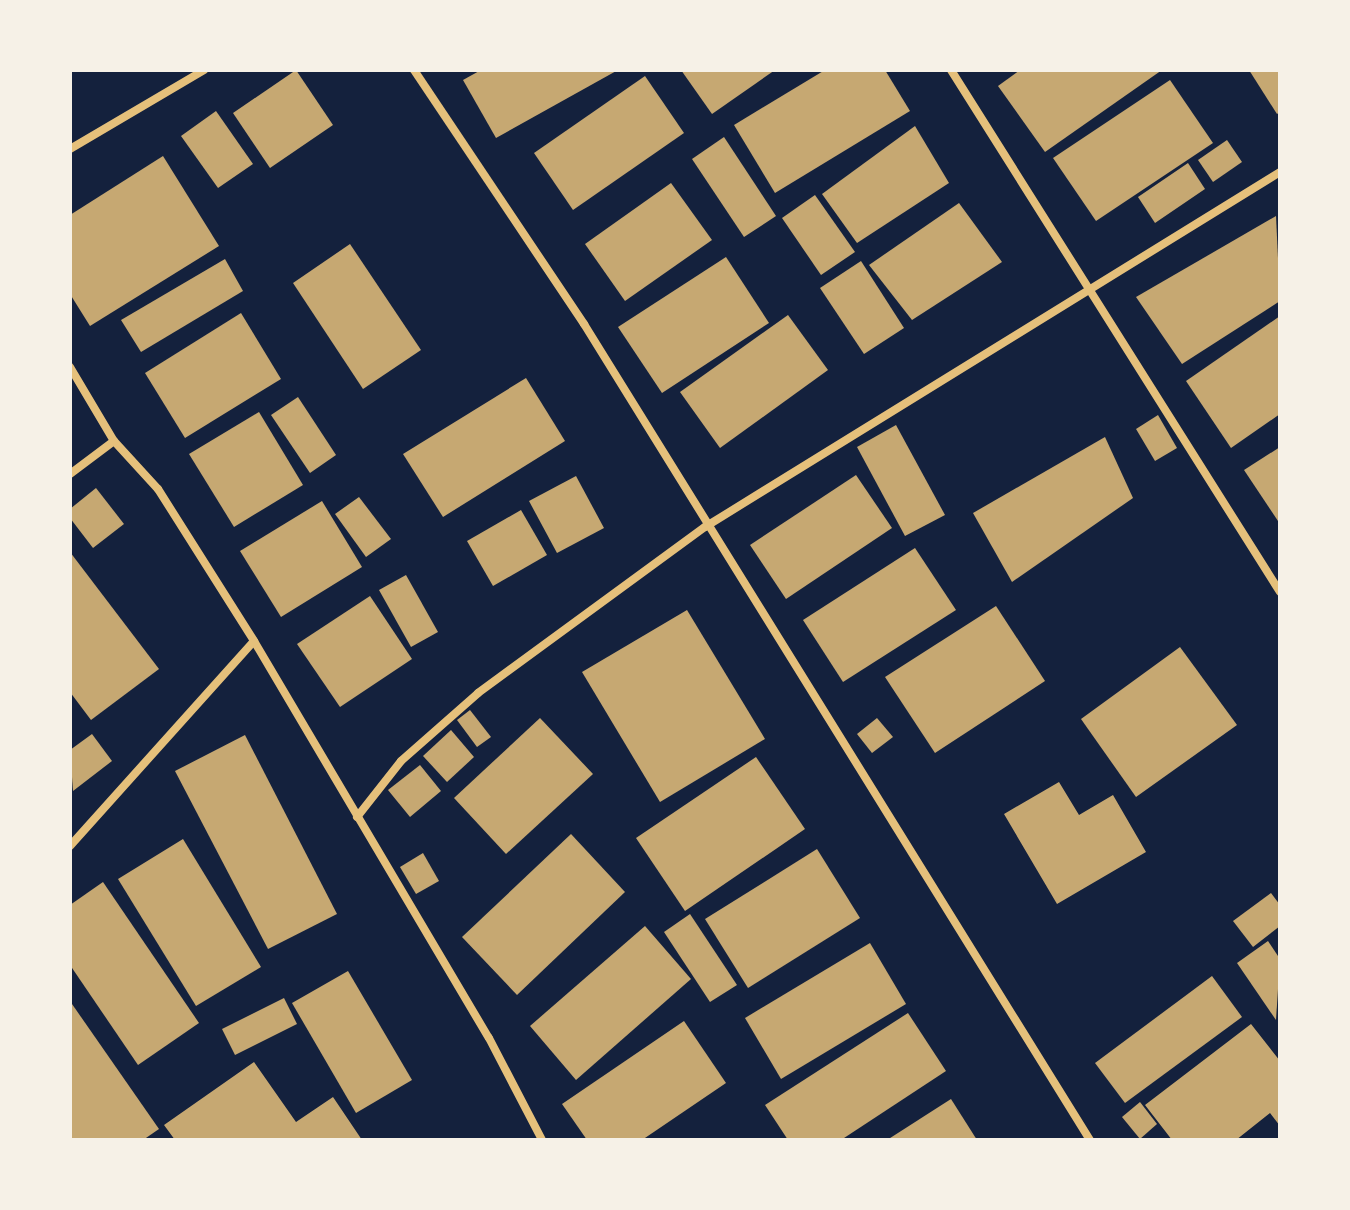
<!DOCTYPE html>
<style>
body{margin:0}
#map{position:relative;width:1350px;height:1210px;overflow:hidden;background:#14213d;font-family:Manrope,sans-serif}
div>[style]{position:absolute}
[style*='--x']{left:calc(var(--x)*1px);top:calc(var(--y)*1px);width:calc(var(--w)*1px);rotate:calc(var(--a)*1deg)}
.building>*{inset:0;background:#c6a872}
.minor>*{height:8px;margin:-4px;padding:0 4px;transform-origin:4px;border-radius:4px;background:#e5c07b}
span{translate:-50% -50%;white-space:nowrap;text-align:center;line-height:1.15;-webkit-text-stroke:6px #f6f1e7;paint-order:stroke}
.frame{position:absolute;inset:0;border:72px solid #f6f1e7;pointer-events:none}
</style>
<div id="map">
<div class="building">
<div style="clip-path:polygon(296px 70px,333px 125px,270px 168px,233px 113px)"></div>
<div style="clip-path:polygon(481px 70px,618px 70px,496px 138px,463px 80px)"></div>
<div style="clip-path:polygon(681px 70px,775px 70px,712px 114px)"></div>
<div style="clip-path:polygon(825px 70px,885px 70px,910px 111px,775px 193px,734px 125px)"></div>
<div style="clip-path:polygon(1020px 70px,1162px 70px,1045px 152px,998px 86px)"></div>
<div style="clip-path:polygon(1249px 70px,1280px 70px,1280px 112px,1277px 114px)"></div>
<div style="clip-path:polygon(645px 76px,684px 133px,573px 210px,534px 153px)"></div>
<div style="clip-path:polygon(1170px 80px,1213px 143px,1096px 221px,1053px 158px)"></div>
<div style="clip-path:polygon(216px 111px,253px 164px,218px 188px,181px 136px)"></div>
<div style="clip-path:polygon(915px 126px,949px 183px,857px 243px,822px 194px)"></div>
<div style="clip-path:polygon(724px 137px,776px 216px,744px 237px,692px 159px)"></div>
<div style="clip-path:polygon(1227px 140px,1242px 162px,1213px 182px,1198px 160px)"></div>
<div style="clip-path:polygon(163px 156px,219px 246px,90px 326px,70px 294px,70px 215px)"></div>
<div style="clip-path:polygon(1188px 163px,1205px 189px,1155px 223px,1138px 197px)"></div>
<div style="clip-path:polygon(671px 183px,712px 240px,625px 301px,585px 244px)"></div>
<div style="clip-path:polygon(815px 195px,855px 252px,821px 275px,782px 218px)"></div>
<div style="clip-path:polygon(959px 203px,1002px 262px,912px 320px,869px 265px)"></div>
<div style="clip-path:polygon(1276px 216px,1280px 301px,1182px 364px,1136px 297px)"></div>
<div style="clip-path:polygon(350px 244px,421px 350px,363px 389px,293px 283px)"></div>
<div style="clip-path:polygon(726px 257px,769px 323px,662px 393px,618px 327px)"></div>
<div style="clip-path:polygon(225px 259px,243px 291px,141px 352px,121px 320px)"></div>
<div style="clip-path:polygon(861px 261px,904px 328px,864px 354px,820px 288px)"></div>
<div style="clip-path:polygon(241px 313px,281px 379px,185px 438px,145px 373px)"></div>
<div style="clip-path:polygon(788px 315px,828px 370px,720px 448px,680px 392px)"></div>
<div style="clip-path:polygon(1280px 316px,1280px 414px,1231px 448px,1186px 381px)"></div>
<div style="clip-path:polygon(526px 378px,565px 441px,443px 517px,403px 454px)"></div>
<div style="clip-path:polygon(298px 397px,336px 455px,310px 473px,271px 415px)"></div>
<div style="clip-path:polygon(259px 412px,303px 485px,234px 527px,189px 454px)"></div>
<div style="clip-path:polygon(1158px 415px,1177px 448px,1155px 461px,1136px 429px)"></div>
<div style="clip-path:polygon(896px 425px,945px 515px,905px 536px,857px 447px)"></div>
<div style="clip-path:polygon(1105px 437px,1133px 498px,1012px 582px,973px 513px)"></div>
<div style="clip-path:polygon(1280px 447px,1280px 524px,1244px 470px)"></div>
<div style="clip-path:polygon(856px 475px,892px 528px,786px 599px,750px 545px)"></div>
<div style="clip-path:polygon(576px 476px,604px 528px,557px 553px,529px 501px)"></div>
<div style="clip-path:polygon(96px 488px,124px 524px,93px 548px,70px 518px,70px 509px)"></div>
<div style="clip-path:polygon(359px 497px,391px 539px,366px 557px,335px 514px)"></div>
<div style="clip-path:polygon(322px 501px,362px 567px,281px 617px,240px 551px)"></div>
<div style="clip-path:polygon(521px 510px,547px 555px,493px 586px,467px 541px)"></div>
<div style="clip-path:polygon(915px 548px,956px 610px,843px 682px,803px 620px)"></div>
<div style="clip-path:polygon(70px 552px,159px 669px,91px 720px,70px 692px)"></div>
<div style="clip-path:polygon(406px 575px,438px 632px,411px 647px,379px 590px)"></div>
<div style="clip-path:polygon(370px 596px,412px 659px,340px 707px,297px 644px)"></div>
<div style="clip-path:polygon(996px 606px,1045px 681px,935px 753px,885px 677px)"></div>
<div style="clip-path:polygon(687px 610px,765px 739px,660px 802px,582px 672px)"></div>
<div style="clip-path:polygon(1180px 647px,1237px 725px,1136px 797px,1081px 719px)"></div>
<div style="clip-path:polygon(470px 710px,491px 737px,477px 747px,457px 720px)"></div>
<div style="clip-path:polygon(540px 718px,593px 774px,506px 854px,454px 798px)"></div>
<div style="clip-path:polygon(877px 718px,893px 737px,872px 753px,857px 734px)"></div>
<div style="clip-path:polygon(451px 730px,474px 757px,447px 782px,423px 756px)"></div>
<div style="clip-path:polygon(92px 734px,112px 761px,73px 791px,70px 750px)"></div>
<div style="clip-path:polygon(245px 735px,337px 914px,268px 949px,175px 771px)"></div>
<div style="clip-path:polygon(756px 757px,805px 829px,685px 911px,636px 838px)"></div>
<div style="clip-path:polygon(420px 765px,441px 791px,410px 817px,388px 790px)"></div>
<div style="clip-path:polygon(1059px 782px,1079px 815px,1113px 795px,1146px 852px,1057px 904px,1004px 814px)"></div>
<div style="clip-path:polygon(571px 834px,625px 892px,517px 995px,462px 937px)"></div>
<div style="clip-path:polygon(183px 839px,261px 967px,196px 1006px,118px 879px)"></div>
<div style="clip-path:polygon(817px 849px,860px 918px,748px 988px,705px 919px)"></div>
<div style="clip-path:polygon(423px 853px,439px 881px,416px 894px,400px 867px)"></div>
<div style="clip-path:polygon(103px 882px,199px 1023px,138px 1065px,70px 965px,70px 905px)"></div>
<div style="clip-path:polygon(1271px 893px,1280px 905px,1280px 926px,1253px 947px,1233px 921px)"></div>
<div style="clip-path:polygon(690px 914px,737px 985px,710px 1002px,664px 932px)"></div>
<div style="clip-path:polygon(645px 926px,691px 979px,576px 1080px,530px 1026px)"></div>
<div style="clip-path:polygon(1268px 941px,1280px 959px,1276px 1020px,1237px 963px)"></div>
<div style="clip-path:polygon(870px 943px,906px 1004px,781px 1079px,745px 1018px)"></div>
<div style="clip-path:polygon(348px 971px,412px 1080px,356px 1113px,292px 1003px)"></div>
<div style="clip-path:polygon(1212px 976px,1242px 1017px,1125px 1103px,1095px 1063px)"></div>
<div style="clip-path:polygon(284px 998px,297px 1024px,235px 1055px,222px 1029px)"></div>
<div style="clip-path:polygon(72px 1004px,159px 1129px,143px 1140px,70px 1140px)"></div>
<div style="clip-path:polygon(908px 1013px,946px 1071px,841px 1140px,788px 1140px,765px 1105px)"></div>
<div style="clip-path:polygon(684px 1021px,726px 1083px,642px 1140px,587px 1140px,562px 1104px)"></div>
<div style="clip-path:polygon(1251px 1024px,1280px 1061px,1280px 1126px,1270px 1113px,1236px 1140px,1172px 1140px,1145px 1105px)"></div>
<div style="clip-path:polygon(254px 1062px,296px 1122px,333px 1097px,362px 1140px,175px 1140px,164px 1125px)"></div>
<div style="clip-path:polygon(951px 1099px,977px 1140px,887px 1140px)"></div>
<div style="clip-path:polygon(1140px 1102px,1157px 1124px,1140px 1139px,1122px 1117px)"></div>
</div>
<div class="minor">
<div style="--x:414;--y:70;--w:306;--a:56.2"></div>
<div style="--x:584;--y:324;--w:960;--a:58.2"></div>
<div style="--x:951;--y:70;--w:617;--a:57.78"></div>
<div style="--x:70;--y:149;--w:156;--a:-30.5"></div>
<div style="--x:70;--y:367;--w:86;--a:59.3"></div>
<div style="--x:114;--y:441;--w:65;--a:47.5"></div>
<div style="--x:158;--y:489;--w:180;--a:57.7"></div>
<div style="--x:254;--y:641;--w:461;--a:59.4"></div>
<div style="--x:489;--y:1038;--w:115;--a:62.5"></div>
<div style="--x:70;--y:474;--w:55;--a:-36.9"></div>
<div style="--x:357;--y:817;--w:71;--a:-51.8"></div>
<div style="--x:401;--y:761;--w:103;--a:-41.4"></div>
<div style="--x:478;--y:693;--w:281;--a:-36.2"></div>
<div style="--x:705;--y:527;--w:676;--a:-31.69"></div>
<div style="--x:70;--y:846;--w:275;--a:-48.1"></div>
</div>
<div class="frame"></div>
</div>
